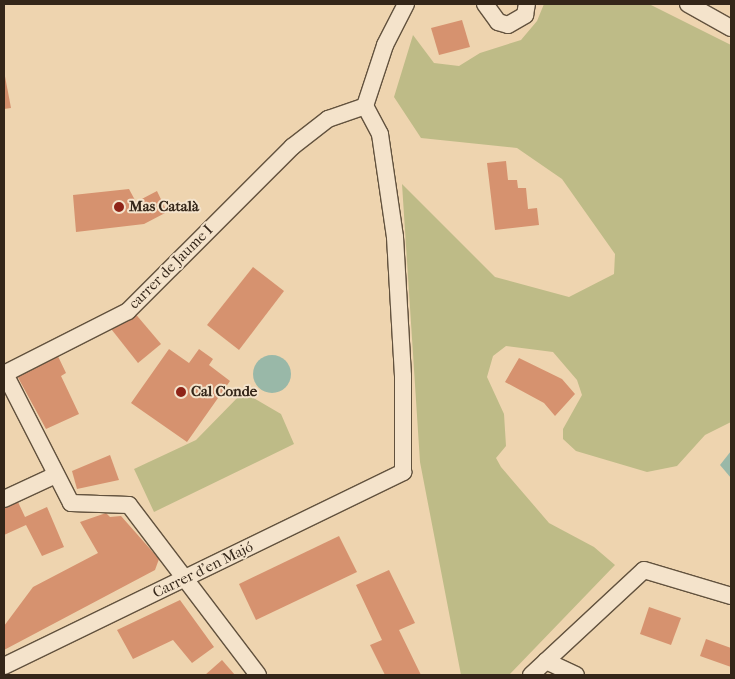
<!DOCTYPE html>
<meta charset="utf-8">
<style>
body{margin:0}
#map{position:relative;width:735px;height:679px;overflow:hidden;background:#eed4af;font-family:"IM FELL French Canon",serif}
div>[style]{position:absolute}
[style*='--x']{left:calc(var(--x)*1px);top:calc(var(--y)*1px);width:calc(var(--w)*1px);rotate:calc(var(--a)*1deg)}
.green>*{inset:0;background:#bebb87}
.water>*{inset:0;background:#99b8a8}
.round{border-radius:50%}
.building>*{inset:0;background:#d6926f}
.roads{filter:drop-shadow(1px 0 #62523e) drop-shadow(-1px 0 #62523e) drop-shadow(0 1px #62523e) drop-shadow(0 -1px #62523e)}
.minor>*{height:16px;margin:-8px;padding:0 8px;transform-origin:8px;border-radius:8px;background:#f4e3cb}
.dots>*{width:14px;height:14px;translate:-50% -50%;box-sizing:border-box;border:2px solid #f4e3cb;border-radius:50%}
span{translate:-50% -50%;white-space:nowrap;text-align:center;line-height:1.15;-webkit-text-stroke:4px #f4e3cb;paint-order:stroke}
.poi-label{font-size:15px;color:#342619;font-weight:700}
.left{translate:0 -50%;text-align:left}
.street-label{font-size:15px;color:#342619}
.frame{position:absolute;inset:0;border:5px solid #342619;pointer-events:none}
</style>
<div id="map">
<div class="green">
<div style="clip-path:polygon(544px 4px,649px 4px,731px 45px,731px 422px,705px 435px,677px 466px,647px 472px,576px 451px,563px 439px,563px 429px,582px 395px,577px 380px,553px 352px,506px 346px,493px 356px,487px 377px,504px 414px,506px 446px,496px 458px,501px 467px,549px 523px,594px 547px,615px 565px,509px 675px,461px 675px,420px 462px,402px 184px,495px 277px,569px 297px,614px 274px,615px 254px,562px 179px,517px 148px,421px 138px,394px 97px,413px 35px,434px 63px,459px 66px,480px 53px,521px 40px,537px 21px)"></div>
<div style="clip-path:polygon(243px 392px,281px 414px,294px 444px,154px 512px,134px 469px,196px 440px)"></div>
</div>
<div class="water">
<div class="round" style="left:253px;top:355px;width:38px;height:38px"></div>
<div style="clip-path:polygon(731px 451px,731px 478px,720px 465px)"></div>
</div>
<div class="building">
<div style="clip-path:polygon(462px 20px,470px 47px,439px 55px,431px 28px)"></div>
<div style="clip-path:polygon(4px 71px,11px 108px,4px 109px)"></div>
<div style="clip-path:polygon(506px 161px,508px 180px,517px 180px,518px 188px,526px 188px,528px 209px,537px 208px,539px 225px,495px 230px,487px 163px)"></div>
<div style="clip-path:polygon(129px 189px,136px 202px,157px 191px,167px 212px,144px 224px,76px 232px,73px 195px)"></div>
<div style="clip-path:polygon(253px 267px,284px 291px,239px 350px,207px 325px)"></div>
<div style="clip-path:polygon(133px 311px,161px 344px,138px 363px,108px 325px)"></div>
<div style="clip-path:polygon(169px 349px,189px 363px,199px 349px,213px 359px,209px 365px,230px 381px,187px 442px,131px 403px)"></div>
<div style="clip-path:polygon(55px 350px,66px 373px,61px 376px,79px 414px,46px 429px,15px 372px)"></div>
<div style="clip-path:polygon(519px 358px,562px 379px,575px 394px,555px 416px,544px 403px,505px 382px)"></div>
<div style="clip-path:polygon(110px 455px,119px 480px,77px 489px,72px 471px)"></div>
<div style="clip-path:polygon(18px 502px,25px 517px,47px 507px,64px 547px,42px 556px,26px 525px,4px 535px,4px 508px)"></div>
<div style="clip-path:polygon(106px 513px,110px 517px,121px 516px,159px 559px,155px 570px,4px 650px,4px 626px,33px 587px,98px 553px,80px 522px)"></div>
<div style="clip-path:polygon(339px 536px,357px 572px,256px 620px,239px 584px)"></div>
<div style="clip-path:polygon(389px 570px,415px 623px,399px 630px,421px 675px,385px 675px,370px 645px,382px 640px,356px 585px)"></div>
<div style="clip-path:polygon(180px 600px,214px 647px,192px 663px,173px 640px,133px 659px,117px 630px)"></div>
<div style="clip-path:polygon(649px 607px,681px 618px,671px 645px,640px 634px)"></div>
<div style="clip-path:polygon(706px 639px,731px 648px,731px 667px,700px 656px)"></div>
<div style="clip-path:polygon(222px 660px,235px 675px,205px 675px)"></div>
</div>
<div class="roads">
<div class="minor">
<div style="--x:485;--y:4;--w:22;--a:54"></div>
<div style="--x:498;--y:22;--w:10;--a:17"></div>
<div style="--x:508;--y:25;--w:20;--a:-30"></div>
<div style="--x:525;--y:15;--w:11;--a:-80"></div>
<div style="--x:688;--y:4;--w:49;--a:29.2"></div>
<div style="--x:4;--y:374;--w:139;--a:-26.9"></div>
<div style="--x:128;--y:311;--w:232;--a:-45"></div>
<div style="--x:292;--y:147;--w:46;--a:-37.9"></div>
<div style="--x:328;--y:119;--w:39;--a:-19"></div>
<div style="--x:5;--y:374;--w:145;--a:62.9"></div>
<div style="--x:71;--y:503;--w:58;--a:2"></div>
<div style="--x:129;--y:505;--w:213;--a:52.8"></div>
<div style="--x:4;--y:499;--w:57;--a:-24.8"></div>
<div style="--x:546;--y:661;--w:33;--a:25"></div>
<div style="--x:4;--y:666;--w:444;--a:-25.9"></div>
<div style="--x:403;--y:472;--w:96;--a:-90"></div>
<div style="--x:403;--y:376;--w:139;--a:-93.3"></div>
<div style="--x:395;--y:237;--w:104;--a:-98.3"></div>
<div style="--x:380;--y:134;--w:32;--a:-118"></div>
<div style="--x:365;--y:106;--w:64;--a:-71.8"></div>
<div style="--x:385;--y:45;--w:46;--a:-62.9"></div>
<div style="--x:531;--y:675;--w:154;--a:-42.9"></div>
<div style="--x:644;--y:570;--w:91;--a:16.6"></div>
</div>
</div>
<div class="dots">
<div style="left:119px;top:207px;background:#8f2418"></div>
<div style="left:181px;top:392px;background:#8f2418"></div>
</div>
<div class="poi-label">
<span class="left" style="left:129px;top:207px">Mas Català</span>
<span class="left" style="left:191px;top:392px">Cal Conde</span>
</div>
<div class="street-label">
<span style="left:171px;top:267px;rotate:-45deg">carrer de Jaume I</span>
<span style="left:203px;top:570px;rotate:-26deg">Carrer d'en Majó</span>
</div>
<div class="frame"></div>
</div>
